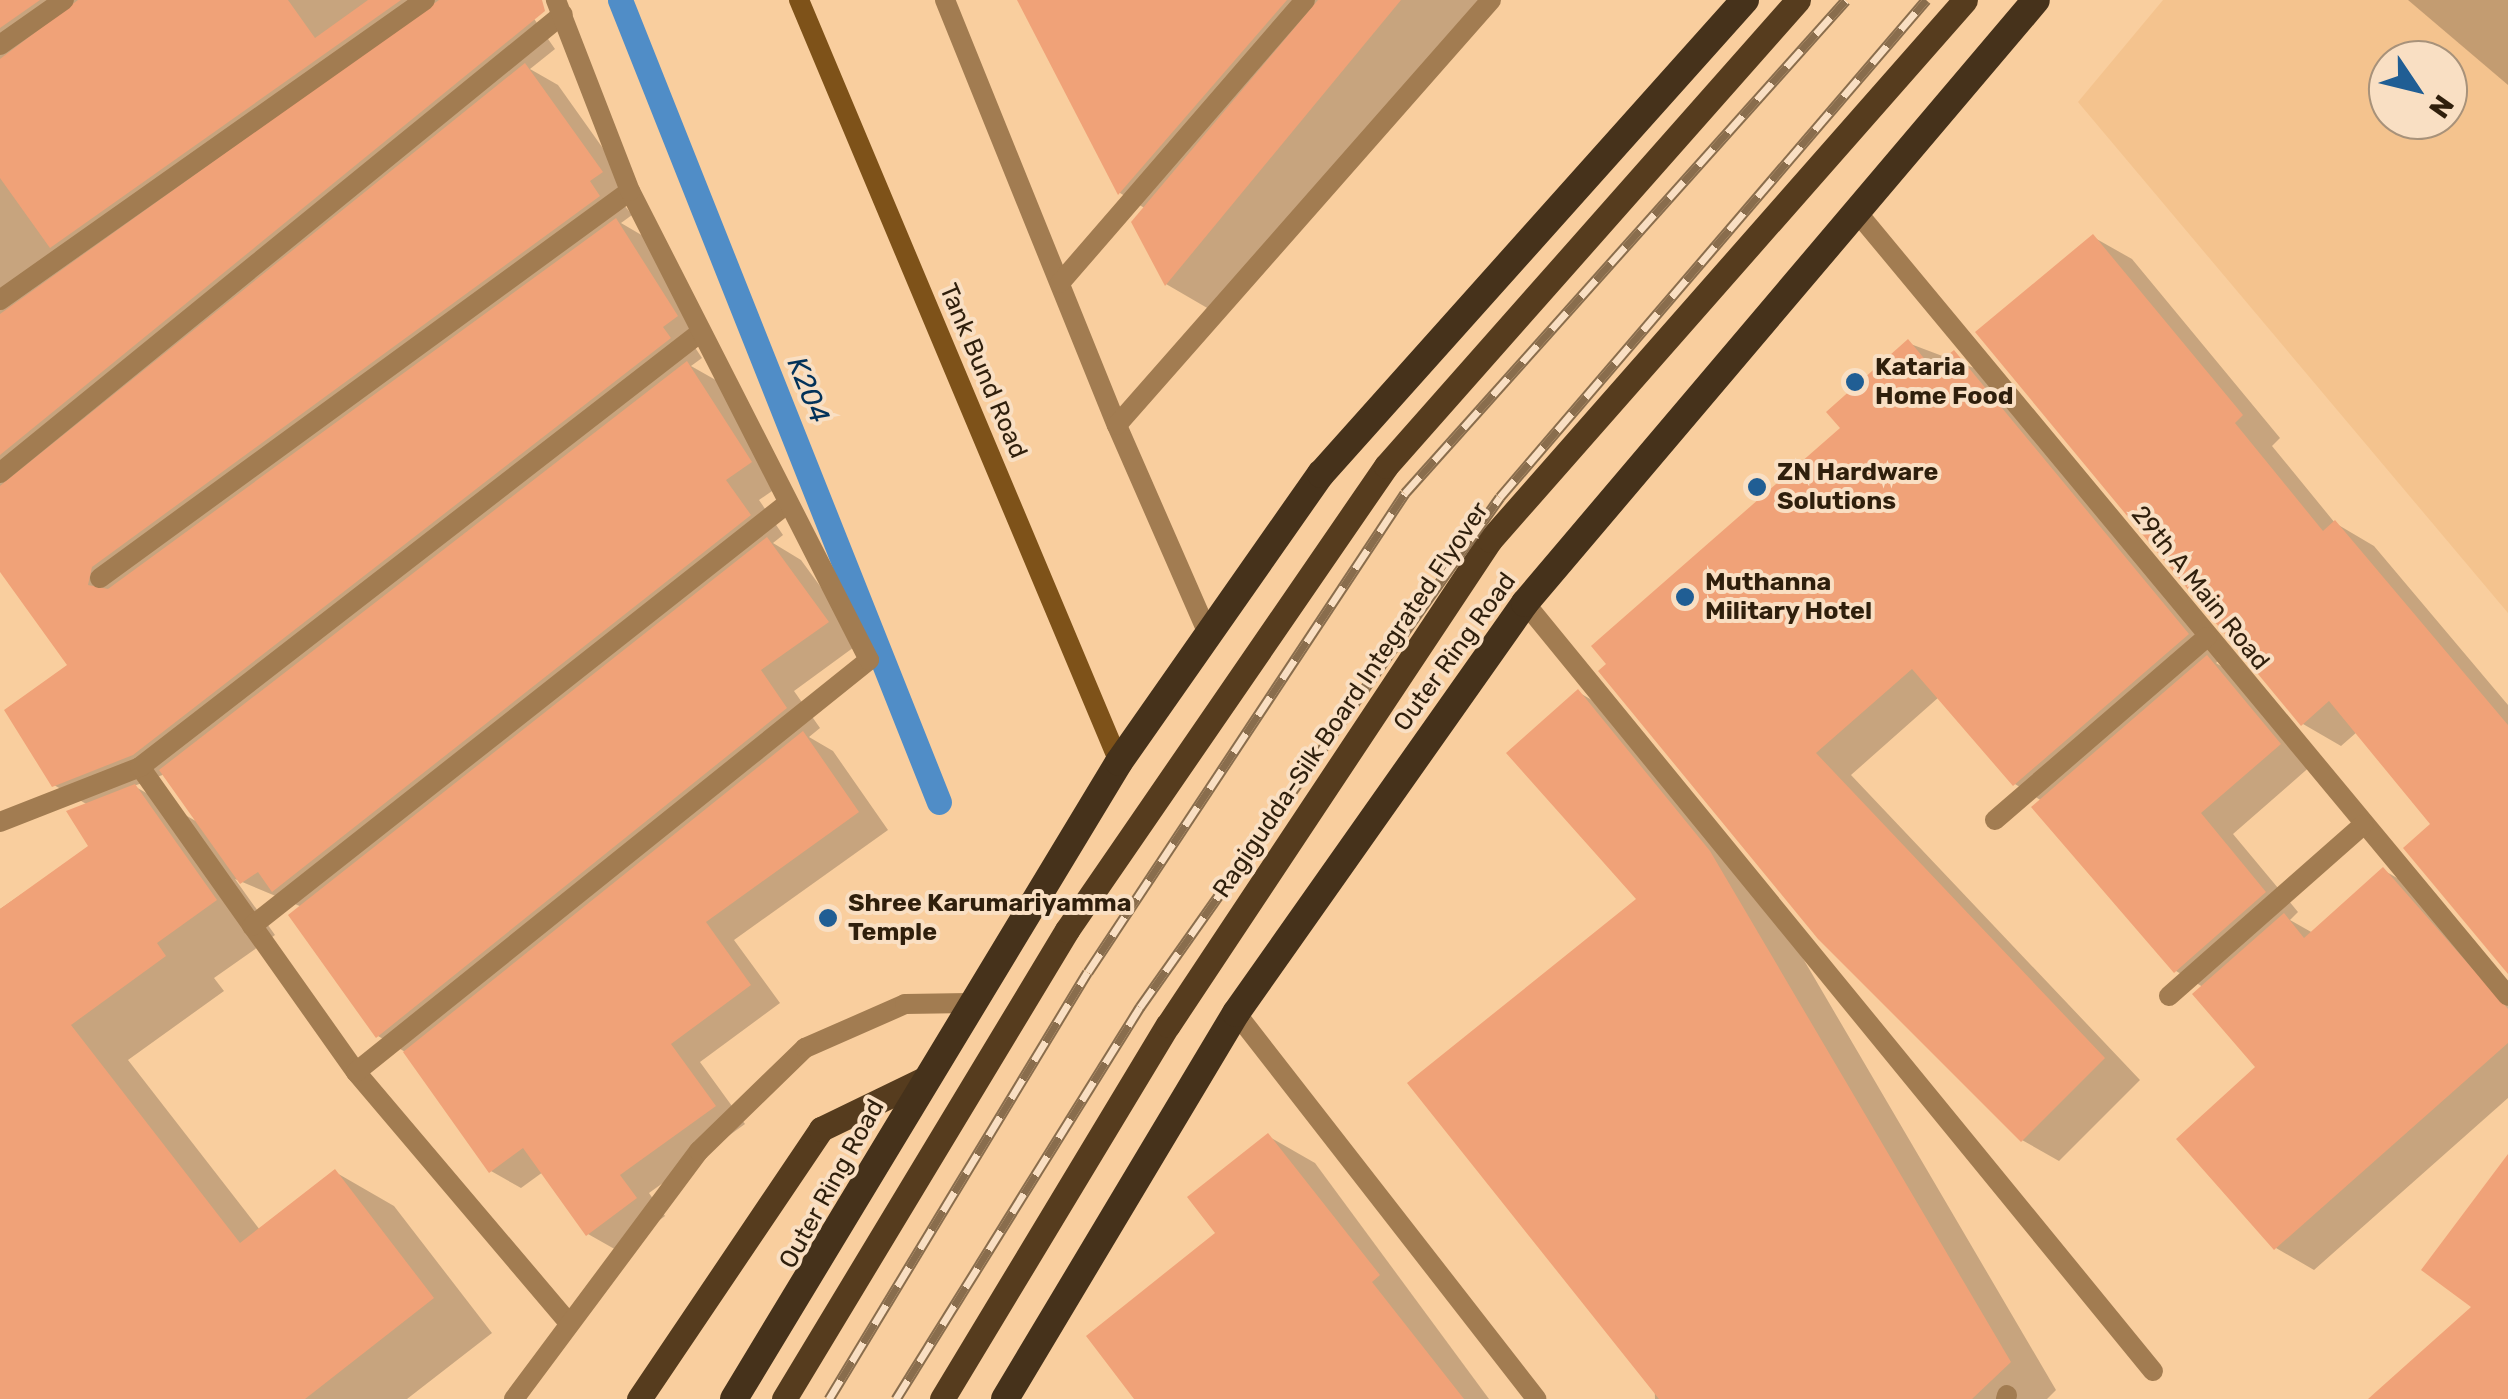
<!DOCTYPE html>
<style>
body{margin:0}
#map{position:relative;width:2508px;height:1399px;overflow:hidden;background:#f9ce9e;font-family:Rubik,sans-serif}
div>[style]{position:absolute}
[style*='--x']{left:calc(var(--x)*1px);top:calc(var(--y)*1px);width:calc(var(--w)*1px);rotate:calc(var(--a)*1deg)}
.built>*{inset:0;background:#f4c38e}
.shadow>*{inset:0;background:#0003}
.stream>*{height:25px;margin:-12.5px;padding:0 12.5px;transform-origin:12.5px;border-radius:12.5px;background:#508dc7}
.building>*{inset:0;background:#f0a278}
.service>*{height:20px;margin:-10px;padding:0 10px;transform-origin:10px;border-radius:10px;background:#a27c51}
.minor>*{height:20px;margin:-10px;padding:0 10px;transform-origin:10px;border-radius:10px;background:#a27c51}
.tertiary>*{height:20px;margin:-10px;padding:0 10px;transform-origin:10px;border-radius:10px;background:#a27c51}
.secondary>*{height:20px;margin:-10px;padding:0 10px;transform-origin:10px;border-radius:10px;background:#7e5219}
.primary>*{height:25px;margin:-12.5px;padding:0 12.5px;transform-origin:12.5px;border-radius:12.5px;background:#563c1e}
.trunk>*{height:28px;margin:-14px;padding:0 14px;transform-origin:14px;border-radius:14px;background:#46321b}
.rail>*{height:11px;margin-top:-5.5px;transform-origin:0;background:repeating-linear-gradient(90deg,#f9dfc3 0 22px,#896d4d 0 44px);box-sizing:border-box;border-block:2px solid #896d4d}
.dots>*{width:28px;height:28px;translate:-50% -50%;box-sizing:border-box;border:5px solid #f9dfc3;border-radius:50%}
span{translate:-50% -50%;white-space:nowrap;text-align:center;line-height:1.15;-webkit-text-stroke:8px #f9dfc3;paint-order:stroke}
.poi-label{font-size:25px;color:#2f1f0c;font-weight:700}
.left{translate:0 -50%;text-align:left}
.street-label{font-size:25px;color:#2f1f0c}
.water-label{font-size:28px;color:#033259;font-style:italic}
.north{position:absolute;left:2368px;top:40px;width:100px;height:100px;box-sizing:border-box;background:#f9dfc3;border:2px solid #a8927a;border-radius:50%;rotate:125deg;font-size:28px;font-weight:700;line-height:40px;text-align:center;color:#2f1f0c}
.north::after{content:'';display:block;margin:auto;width:35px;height:45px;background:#205e94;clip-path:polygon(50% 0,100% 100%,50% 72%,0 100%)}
</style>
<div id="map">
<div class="built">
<div style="clip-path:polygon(evenodd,2163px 0,2508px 0,2508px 613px,2078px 102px,2163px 0,2388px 60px,2448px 60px,2448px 120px,2388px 120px,2388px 60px)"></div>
</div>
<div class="shadow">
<div style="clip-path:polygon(evenodd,0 0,521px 0,555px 49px,530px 69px,558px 85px,634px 192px,621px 201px,632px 215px,621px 223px,650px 240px,710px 335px,694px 346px,702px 358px,691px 366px,721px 383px,785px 482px,759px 500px,783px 535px,773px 543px,801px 560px,861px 642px,794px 691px,820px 728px,809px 737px,833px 751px,888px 830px,734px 940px,780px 1003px,700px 1062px,745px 1124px,649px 1193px,665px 1216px,618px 1251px,588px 1234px,543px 1172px,521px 1188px,491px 1171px,407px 1053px,378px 1036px,302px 907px,235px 879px,275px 935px,214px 978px,224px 991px,128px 1060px,260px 1230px,335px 1172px,394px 1206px,492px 1333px,407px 1399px,0 1399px,0 909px,91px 847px,88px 805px,54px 785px,71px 665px,0 568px,0 0,165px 774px,201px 824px,134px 786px,165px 774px)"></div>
<div style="clip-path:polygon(1034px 0,1482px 0,1221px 316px,1166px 284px,1134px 222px,1146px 209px,1120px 193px,1025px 10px)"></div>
<div style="clip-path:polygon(2408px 0,2508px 0,2508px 85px)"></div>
<div style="clip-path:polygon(2093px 237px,2132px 259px,2280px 438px,2272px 446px,2335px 523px,2374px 546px,2508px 705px,2508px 973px,2433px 825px,2357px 732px,2341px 746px,2303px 724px)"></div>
<div style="clip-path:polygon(1908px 343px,1990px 374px,2224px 656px,2216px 663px,2241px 678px,2313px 764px,2233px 834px,2298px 912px,2290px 920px,2313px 933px,2383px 870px,2422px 892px,2508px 996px,2508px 1098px,2314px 1270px,2276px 1248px,2259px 1068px,2203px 987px,2176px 971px,2042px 801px,2015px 784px,1939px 697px,1851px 775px,2140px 1080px,2059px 1161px,2022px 1140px,1602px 671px,1843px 428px)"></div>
<div style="clip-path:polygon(1578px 692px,1625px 719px,1757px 880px,2056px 1390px,2047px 1399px,1655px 1399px,1639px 900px)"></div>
<div style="clip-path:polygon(1268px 1136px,1315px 1163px,1489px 1399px,1138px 1399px)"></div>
</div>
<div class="stream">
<div style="--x:620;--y:0;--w:863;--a:68.31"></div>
</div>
<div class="building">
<div style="clip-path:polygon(0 0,40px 0,0 28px)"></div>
<div style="clip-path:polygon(78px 0,288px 0,315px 38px,368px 0,401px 0,50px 248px,0 178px,0 59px)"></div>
<div style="clip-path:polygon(439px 0,542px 0,545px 11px,0 455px,0 314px)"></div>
<div style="clip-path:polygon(1017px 0,1287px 0,1118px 195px)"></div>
<div style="clip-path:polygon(1318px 0,1401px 0,1165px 286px,1131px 222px)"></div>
<div style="clip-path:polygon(525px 63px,603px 172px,590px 181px,600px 196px,92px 567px,88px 585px,108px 589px,616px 218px,678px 316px,663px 327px,671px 338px,133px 755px,52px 787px,4px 710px,67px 665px,0 572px,0 486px)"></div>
<div style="clip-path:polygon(2093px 234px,2243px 415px,2235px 423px,2323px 531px,2335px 520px,2508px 725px,2508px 974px,2403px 848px,2430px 824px,2329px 701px,2301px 726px,1975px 332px)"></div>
<div style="clip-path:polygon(1908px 339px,1932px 368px,1954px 350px,2189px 634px,2013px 786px,1912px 669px,1816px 753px,2105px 1058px,2021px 1142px,1818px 939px,1598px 671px,1606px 664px,1591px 646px,1840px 428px,1826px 412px)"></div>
<div style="clip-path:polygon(687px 361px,752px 462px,726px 480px,751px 515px,272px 892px,258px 872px,240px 884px,159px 770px)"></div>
<div style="clip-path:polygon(767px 537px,829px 622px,761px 670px,787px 708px,376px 1038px,288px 915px)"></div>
<div style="clip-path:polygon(2207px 655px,2281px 744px,2201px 813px,2266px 892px,2174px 973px,2031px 807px)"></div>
<div style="clip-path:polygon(1578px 689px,1710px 851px,2011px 1362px,1972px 1399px,1659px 1399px,1407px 1083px,1636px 899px,1506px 753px)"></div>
<div style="clip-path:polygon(803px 731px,859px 812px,706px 922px,751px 985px,671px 1044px,716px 1106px,620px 1175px,637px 1198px,586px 1236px,523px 1148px,489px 1173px,403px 1052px)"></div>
<div style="clip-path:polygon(135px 784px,217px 900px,157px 943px,166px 956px,71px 1025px,240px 1243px,335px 1169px,434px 1298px,305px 1399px,0 1399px,0 909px,88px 846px,66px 811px)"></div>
<div style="clip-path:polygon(2383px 867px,2508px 1009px,2508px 1043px,2274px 1250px,2176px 1139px,2255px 1067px,2192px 994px,2284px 913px,2304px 938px)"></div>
<div style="clip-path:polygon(1268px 1133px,1380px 1275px,1372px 1282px,1464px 1399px,1134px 1399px,1086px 1336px,1215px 1233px,1187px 1197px)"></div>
<div style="clip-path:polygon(2508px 1154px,2508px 1399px,2368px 1399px,2471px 1307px,2421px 1270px)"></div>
</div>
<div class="service">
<div style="--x:945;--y:0;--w:458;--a:68"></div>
<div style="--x:1060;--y:283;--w:374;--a:-49.1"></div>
<div style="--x:1209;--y:636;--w:230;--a:-113.6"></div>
<div style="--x:1117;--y:425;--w:566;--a:-48.65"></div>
<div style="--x:2006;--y:1399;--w:4;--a:-76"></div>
</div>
<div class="minor">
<div style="--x:0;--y:45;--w:78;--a:-35.1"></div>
<div style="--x:1856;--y:211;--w:1020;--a:50.29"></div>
<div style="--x:0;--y:300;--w:520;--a:-35.22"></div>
<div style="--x:0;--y:473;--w:726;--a:-39.19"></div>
<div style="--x:100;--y:578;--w:656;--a:-36.14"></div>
<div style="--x:1525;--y:603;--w:992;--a:50.73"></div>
<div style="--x:140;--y:767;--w:374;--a:54.7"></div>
<div style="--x:356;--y:1072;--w:326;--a:49.7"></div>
<div style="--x:1995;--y:820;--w:280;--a:-40.8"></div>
<div style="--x:0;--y:822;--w:150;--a:-21.4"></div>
<div style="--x:140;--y:767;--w:710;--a:-37.79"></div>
<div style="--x:252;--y:926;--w:683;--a:-38.28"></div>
<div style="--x:2169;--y:996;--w:259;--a:-41.4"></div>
<div style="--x:1236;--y:1013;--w:489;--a:52.1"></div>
<div style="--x:356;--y:1072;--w:658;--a:-38.77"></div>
<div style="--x:869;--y:660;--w:526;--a:-117"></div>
<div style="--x:630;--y:191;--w:205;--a:-111.2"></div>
</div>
<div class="tertiary">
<div style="--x:514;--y:1399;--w:309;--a:-53.3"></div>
<div style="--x:699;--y:1151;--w:148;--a:-44.2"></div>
<div style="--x:805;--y:1048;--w:109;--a:-23.7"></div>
<div style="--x:905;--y:1004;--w:64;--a:-0.9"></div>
</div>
<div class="secondary">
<div style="--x:799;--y:0;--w:826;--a:67.22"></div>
</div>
<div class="primary">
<div style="--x:639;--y:1399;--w:326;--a:-56"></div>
<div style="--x:821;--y:1129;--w:117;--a:-25.9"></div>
<div style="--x:784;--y:1399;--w:548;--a:-58.89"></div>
<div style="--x:1067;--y:930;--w:563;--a:-55.49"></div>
<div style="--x:1386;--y:466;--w:622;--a:-48.52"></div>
<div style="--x:942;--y:1399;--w:437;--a:-58.9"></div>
<div style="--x:1168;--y:1025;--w:582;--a:-56.42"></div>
<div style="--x:1490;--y:540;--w:719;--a:-48.66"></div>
</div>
<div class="trunk">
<div style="--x:734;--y:1399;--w:744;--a:-58.85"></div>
<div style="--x:1119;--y:762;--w:352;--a:-55"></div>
<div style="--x:1321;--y:474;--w:636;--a:-48.19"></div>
<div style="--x:1005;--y:1399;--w:450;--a:-59.1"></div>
<div style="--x:1236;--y:1013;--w:502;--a:-54.82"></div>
<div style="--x:1525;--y:603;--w:790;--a:-49.72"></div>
</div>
<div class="rail">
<div style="--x:829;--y:1399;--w:499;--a:-58.8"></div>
<div style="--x:1088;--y:972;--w:574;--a:-56.5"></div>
<div style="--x:1405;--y:493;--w:661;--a:-48.19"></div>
<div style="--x:896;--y:1399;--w:462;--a:-58.1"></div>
<div style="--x:1140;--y:1007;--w:624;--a:-54.78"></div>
<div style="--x:1500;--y:497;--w:655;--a:-49.4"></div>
</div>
<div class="dots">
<div style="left:1855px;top:382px;background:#205e94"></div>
<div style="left:1757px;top:487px;background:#205e94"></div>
<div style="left:1685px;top:597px;background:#205e94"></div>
<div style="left:828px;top:918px;background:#205e94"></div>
</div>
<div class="poi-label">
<span class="left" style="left:1875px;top:382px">Kataria<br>Home Food</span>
<span class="left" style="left:1777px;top:487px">ZN Hardware<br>Solutions</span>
<span class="left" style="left:1705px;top:597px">Muthanna<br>Military Hotel</span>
<span class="left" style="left:848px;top:918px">Shree Karumariyamma<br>Temple</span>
</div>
<div class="street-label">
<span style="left:983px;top:371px;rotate:67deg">Tank Bund Road</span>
<span style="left:2200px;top:588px;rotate:51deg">29th A Main Road</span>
<span style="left:1455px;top:652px;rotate:-54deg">Outer Ring Road</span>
<span style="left:1351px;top:700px;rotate:-56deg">Ragigudda-Silk Board Integrated Flyover</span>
<span style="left:832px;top:1184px;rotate:-61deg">Outer Ring Road</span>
</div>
<div class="water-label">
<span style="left:808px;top:390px;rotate:68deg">K204</span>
</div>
<div class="north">N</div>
</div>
